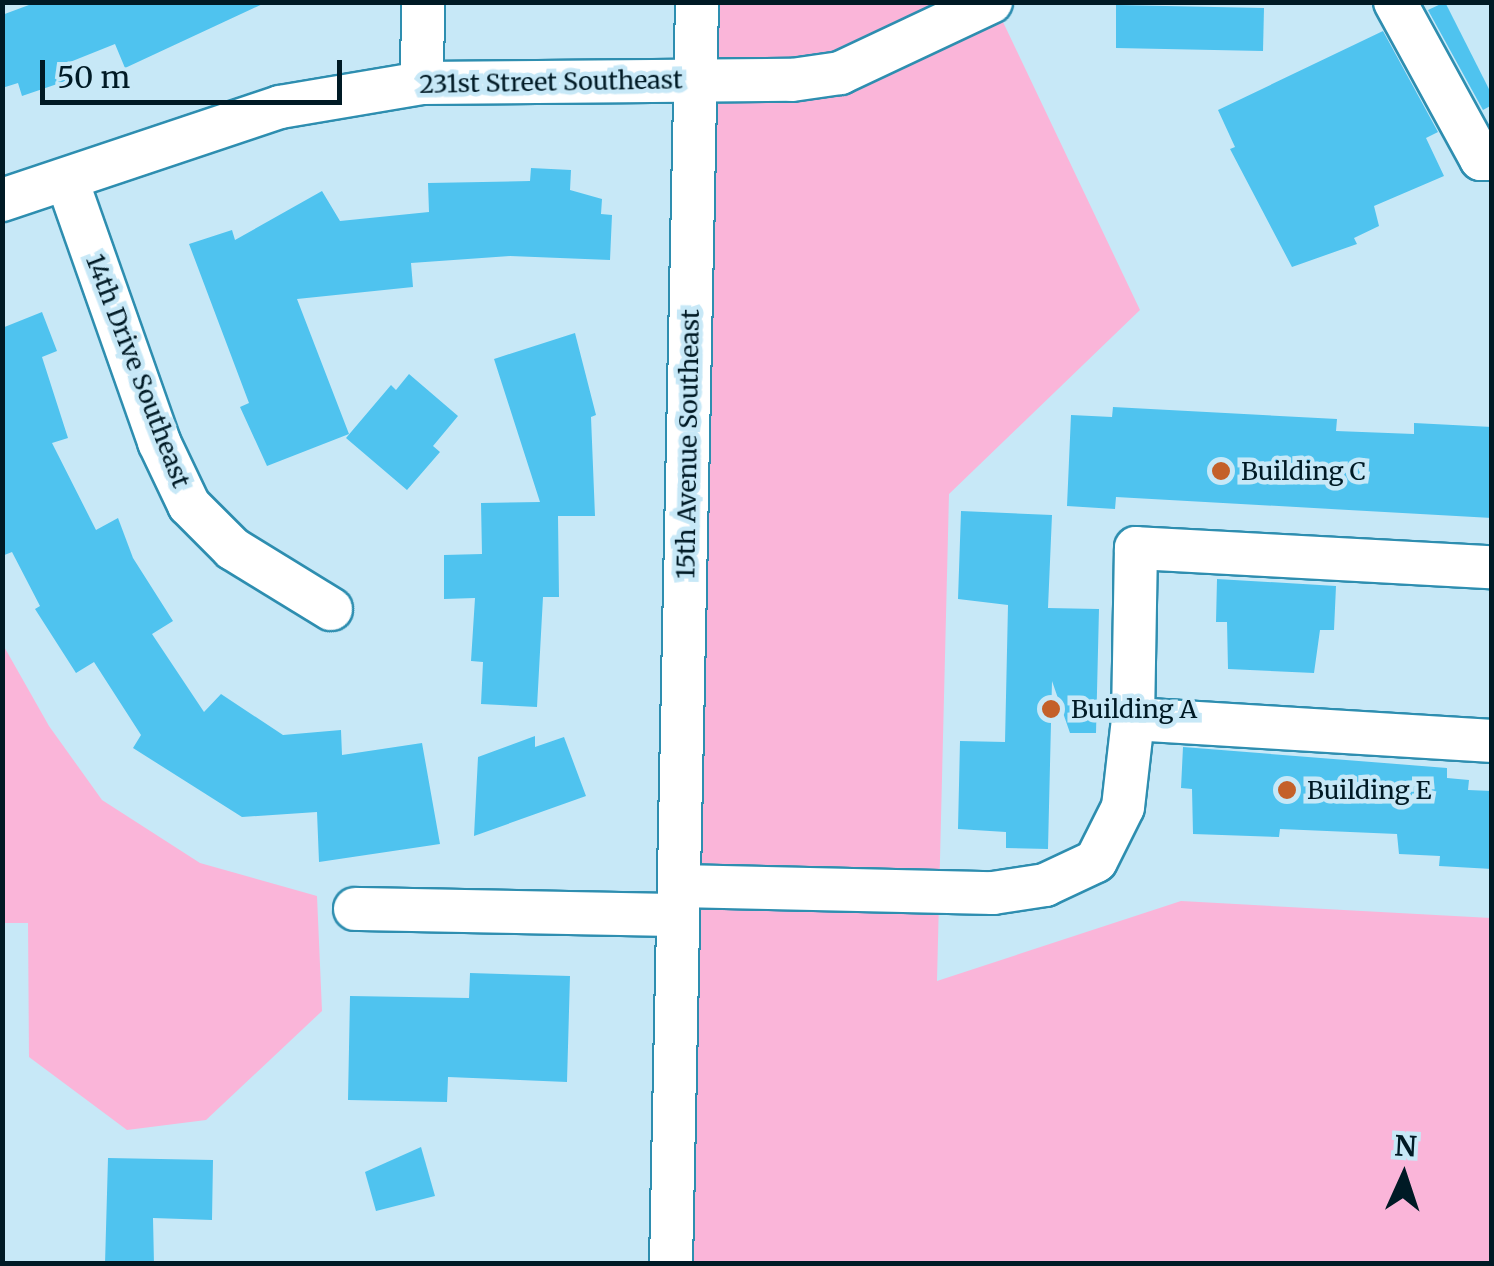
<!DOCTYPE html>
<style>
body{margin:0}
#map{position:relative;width:1494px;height:1266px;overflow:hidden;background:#c7e8f7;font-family:Merriweather,serif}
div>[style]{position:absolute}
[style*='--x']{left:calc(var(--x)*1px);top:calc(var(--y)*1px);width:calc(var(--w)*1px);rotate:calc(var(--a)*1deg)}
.green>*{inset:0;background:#fab5d9}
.building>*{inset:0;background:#4fc3ef}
.roads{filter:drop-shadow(2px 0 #2e8eb0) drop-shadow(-2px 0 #2e8eb0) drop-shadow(0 2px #2e8eb0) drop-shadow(0 -2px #2e8eb0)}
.minor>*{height:42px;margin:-21px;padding:0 21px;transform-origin:21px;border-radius:21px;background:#fff}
.dots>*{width:28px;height:28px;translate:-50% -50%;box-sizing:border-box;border:5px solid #c7e8f7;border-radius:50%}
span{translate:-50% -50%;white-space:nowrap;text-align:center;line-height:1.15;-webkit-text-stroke:9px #c7e8f7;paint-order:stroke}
.street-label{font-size:25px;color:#001a25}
.poi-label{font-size:25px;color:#001a25}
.left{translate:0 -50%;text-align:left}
.frame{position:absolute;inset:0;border:5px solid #001a25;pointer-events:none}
.north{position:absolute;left:1354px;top:1126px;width:100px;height:100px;-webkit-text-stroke:8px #c7e8f7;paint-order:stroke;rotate:3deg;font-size:28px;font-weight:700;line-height:40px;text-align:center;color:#001a25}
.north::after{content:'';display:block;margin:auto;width:35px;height:45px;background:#001a25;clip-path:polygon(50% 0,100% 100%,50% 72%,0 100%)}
.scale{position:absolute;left:40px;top:60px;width:302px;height:45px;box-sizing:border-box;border:5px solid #001a25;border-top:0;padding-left:12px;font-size:30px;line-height:35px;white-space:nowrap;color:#001a25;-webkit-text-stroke:8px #c7e8f7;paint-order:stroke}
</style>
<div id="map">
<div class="green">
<div style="clip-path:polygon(697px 3px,994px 3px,1140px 310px,949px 494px,937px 981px,1181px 901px,1491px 918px,1491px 1263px,677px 1264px)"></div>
<div style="clip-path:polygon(2px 643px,49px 726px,102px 800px,200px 863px,317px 896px,322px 1011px,206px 1120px,127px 1130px,29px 1057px,28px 923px,3px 923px)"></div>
</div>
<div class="building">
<div style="clip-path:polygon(37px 2px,267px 2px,125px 68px,115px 44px,60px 66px,66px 81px,22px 96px,18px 83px,2px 88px,2px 15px)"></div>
<div style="clip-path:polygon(1445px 2px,1492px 95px,1492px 105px,1483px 110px,1428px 10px)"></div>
<div style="clip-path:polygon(1116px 5px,1264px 8px,1263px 51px,1116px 48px)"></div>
<div style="clip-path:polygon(1383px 31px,1438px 132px,1426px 138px,1444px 176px,1374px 206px,1379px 226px,1354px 238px,1357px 244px,1292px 267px,1230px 149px,1235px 147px,1218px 110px)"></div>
<div style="clip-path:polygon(531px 168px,571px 170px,570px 190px,602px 199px,601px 214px,612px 215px,610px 260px,510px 256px,411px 263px,413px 287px,297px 299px,349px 434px,267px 466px,240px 407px,249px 403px,189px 244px,232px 230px,235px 240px,322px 191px,340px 221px,429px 212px,428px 183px,530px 181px)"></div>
<div style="clip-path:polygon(42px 312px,57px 351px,42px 357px,68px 438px,52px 443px,96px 530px,118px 518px,133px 558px,173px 621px,152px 634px,204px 712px,221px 694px,283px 735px,341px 730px,342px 755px,422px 743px,440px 844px,319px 862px,317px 812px,242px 817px,133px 748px,141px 735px,94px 662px,76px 673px,35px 609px,40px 606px,12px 552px,2px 556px,2px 328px)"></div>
<div style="clip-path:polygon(575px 333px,596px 415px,591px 417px,595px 516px,558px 516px,559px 597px,543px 597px,537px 707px,481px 704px,483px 662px,471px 661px,475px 598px,444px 599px,444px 555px,482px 554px,481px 503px,540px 502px,494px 359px)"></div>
<div style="clip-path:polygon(409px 374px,458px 416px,433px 446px,440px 452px,407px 490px,346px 438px,391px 385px,396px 390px)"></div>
<div style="clip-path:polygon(1113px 407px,1337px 419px,1336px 431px,1414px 434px,1414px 423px,1492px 427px,1492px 518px,1116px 497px,1115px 509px,1067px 506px,1071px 415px,1112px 417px)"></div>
<div style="clip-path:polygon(961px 511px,1052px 515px,1048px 608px,1099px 609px,1096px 733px,1070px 733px,1052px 681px,1048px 849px,1006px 848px,1006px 832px,958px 829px,960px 741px,1005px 742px,1008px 605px,958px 599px)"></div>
<div style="clip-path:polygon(1217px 579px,1336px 586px,1334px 630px,1320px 630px,1314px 673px,1228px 669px,1227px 622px,1216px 622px)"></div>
<div style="clip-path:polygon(535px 736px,535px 747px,564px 737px,586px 796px,474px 836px,478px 757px)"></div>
<div style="clip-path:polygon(1183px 747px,1447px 768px,1447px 778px,1469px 780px,1468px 790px,1492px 791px,1492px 869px,1439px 866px,1440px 856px,1399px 854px,1397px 834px,1280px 829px,1279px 837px,1193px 834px,1192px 789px,1181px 788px)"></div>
<div style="clip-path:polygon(470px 973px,570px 976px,567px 1082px,448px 1077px,447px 1102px,348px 1100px,350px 996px,469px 998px)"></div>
<div style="clip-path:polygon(421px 1147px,435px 1196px,376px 1211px,365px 1172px)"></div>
<div style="clip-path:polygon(108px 1158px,213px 1160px,212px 1220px,153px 1218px,154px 1264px,105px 1264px)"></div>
</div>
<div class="roads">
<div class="minor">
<div style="--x:1395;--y:2;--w:179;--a:61.3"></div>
<div style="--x:1481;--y:159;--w:11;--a:0"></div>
<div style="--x:422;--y:83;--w:81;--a:-89.3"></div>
<div style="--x:68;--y:183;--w:275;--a:70.6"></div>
<div style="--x:159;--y:442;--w:70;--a:64.5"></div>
<div style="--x:189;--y:505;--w:62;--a:45"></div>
<div style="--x:233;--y:549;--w:115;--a:31.5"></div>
<div style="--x:2;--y:200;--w:293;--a:-18.5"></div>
<div style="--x:280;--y:107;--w:144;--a:-9.6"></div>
<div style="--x:422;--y:83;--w:370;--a:-0.5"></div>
<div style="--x:792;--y:80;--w:49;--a:-8.3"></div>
<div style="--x:840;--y:73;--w:167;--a:-25.2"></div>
<div style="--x:1133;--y:719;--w:360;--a:3.5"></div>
<div style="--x:679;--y:886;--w:314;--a:1.3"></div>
<div style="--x:993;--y:893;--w:53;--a:-8.7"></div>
<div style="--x:1045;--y:885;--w:56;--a:-25.2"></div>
<div style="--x:1096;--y:861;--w:60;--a:-63.4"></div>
<div style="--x:1123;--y:807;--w:89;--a:-83.5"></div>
<div style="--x:1133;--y:719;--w:171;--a:-89"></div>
<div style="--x:1136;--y:548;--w:357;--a:3.1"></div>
<div style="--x:355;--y:909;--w:323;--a:1.1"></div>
<div style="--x:671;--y:1264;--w:1262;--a:-88.82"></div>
</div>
</div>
<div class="dots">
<div style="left:1221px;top:471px;background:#c46029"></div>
<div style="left:1051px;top:709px;background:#c46029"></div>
<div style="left:1287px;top:790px;background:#c46029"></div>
</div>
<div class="street-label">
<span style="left:551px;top:82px;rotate:-1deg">231st Street Southeast</span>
<span style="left:138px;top:371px;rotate:69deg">14th Drive Southeast</span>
<span style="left:688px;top:444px;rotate:-89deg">15th Avenue Southeast</span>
</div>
<div class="poi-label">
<span class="left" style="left:1241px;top:471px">Building C</span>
<span class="left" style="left:1071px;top:709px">Building A</span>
<span class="left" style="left:1307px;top:790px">Building E</span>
</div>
<div class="frame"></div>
<div class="north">N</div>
<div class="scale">50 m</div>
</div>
